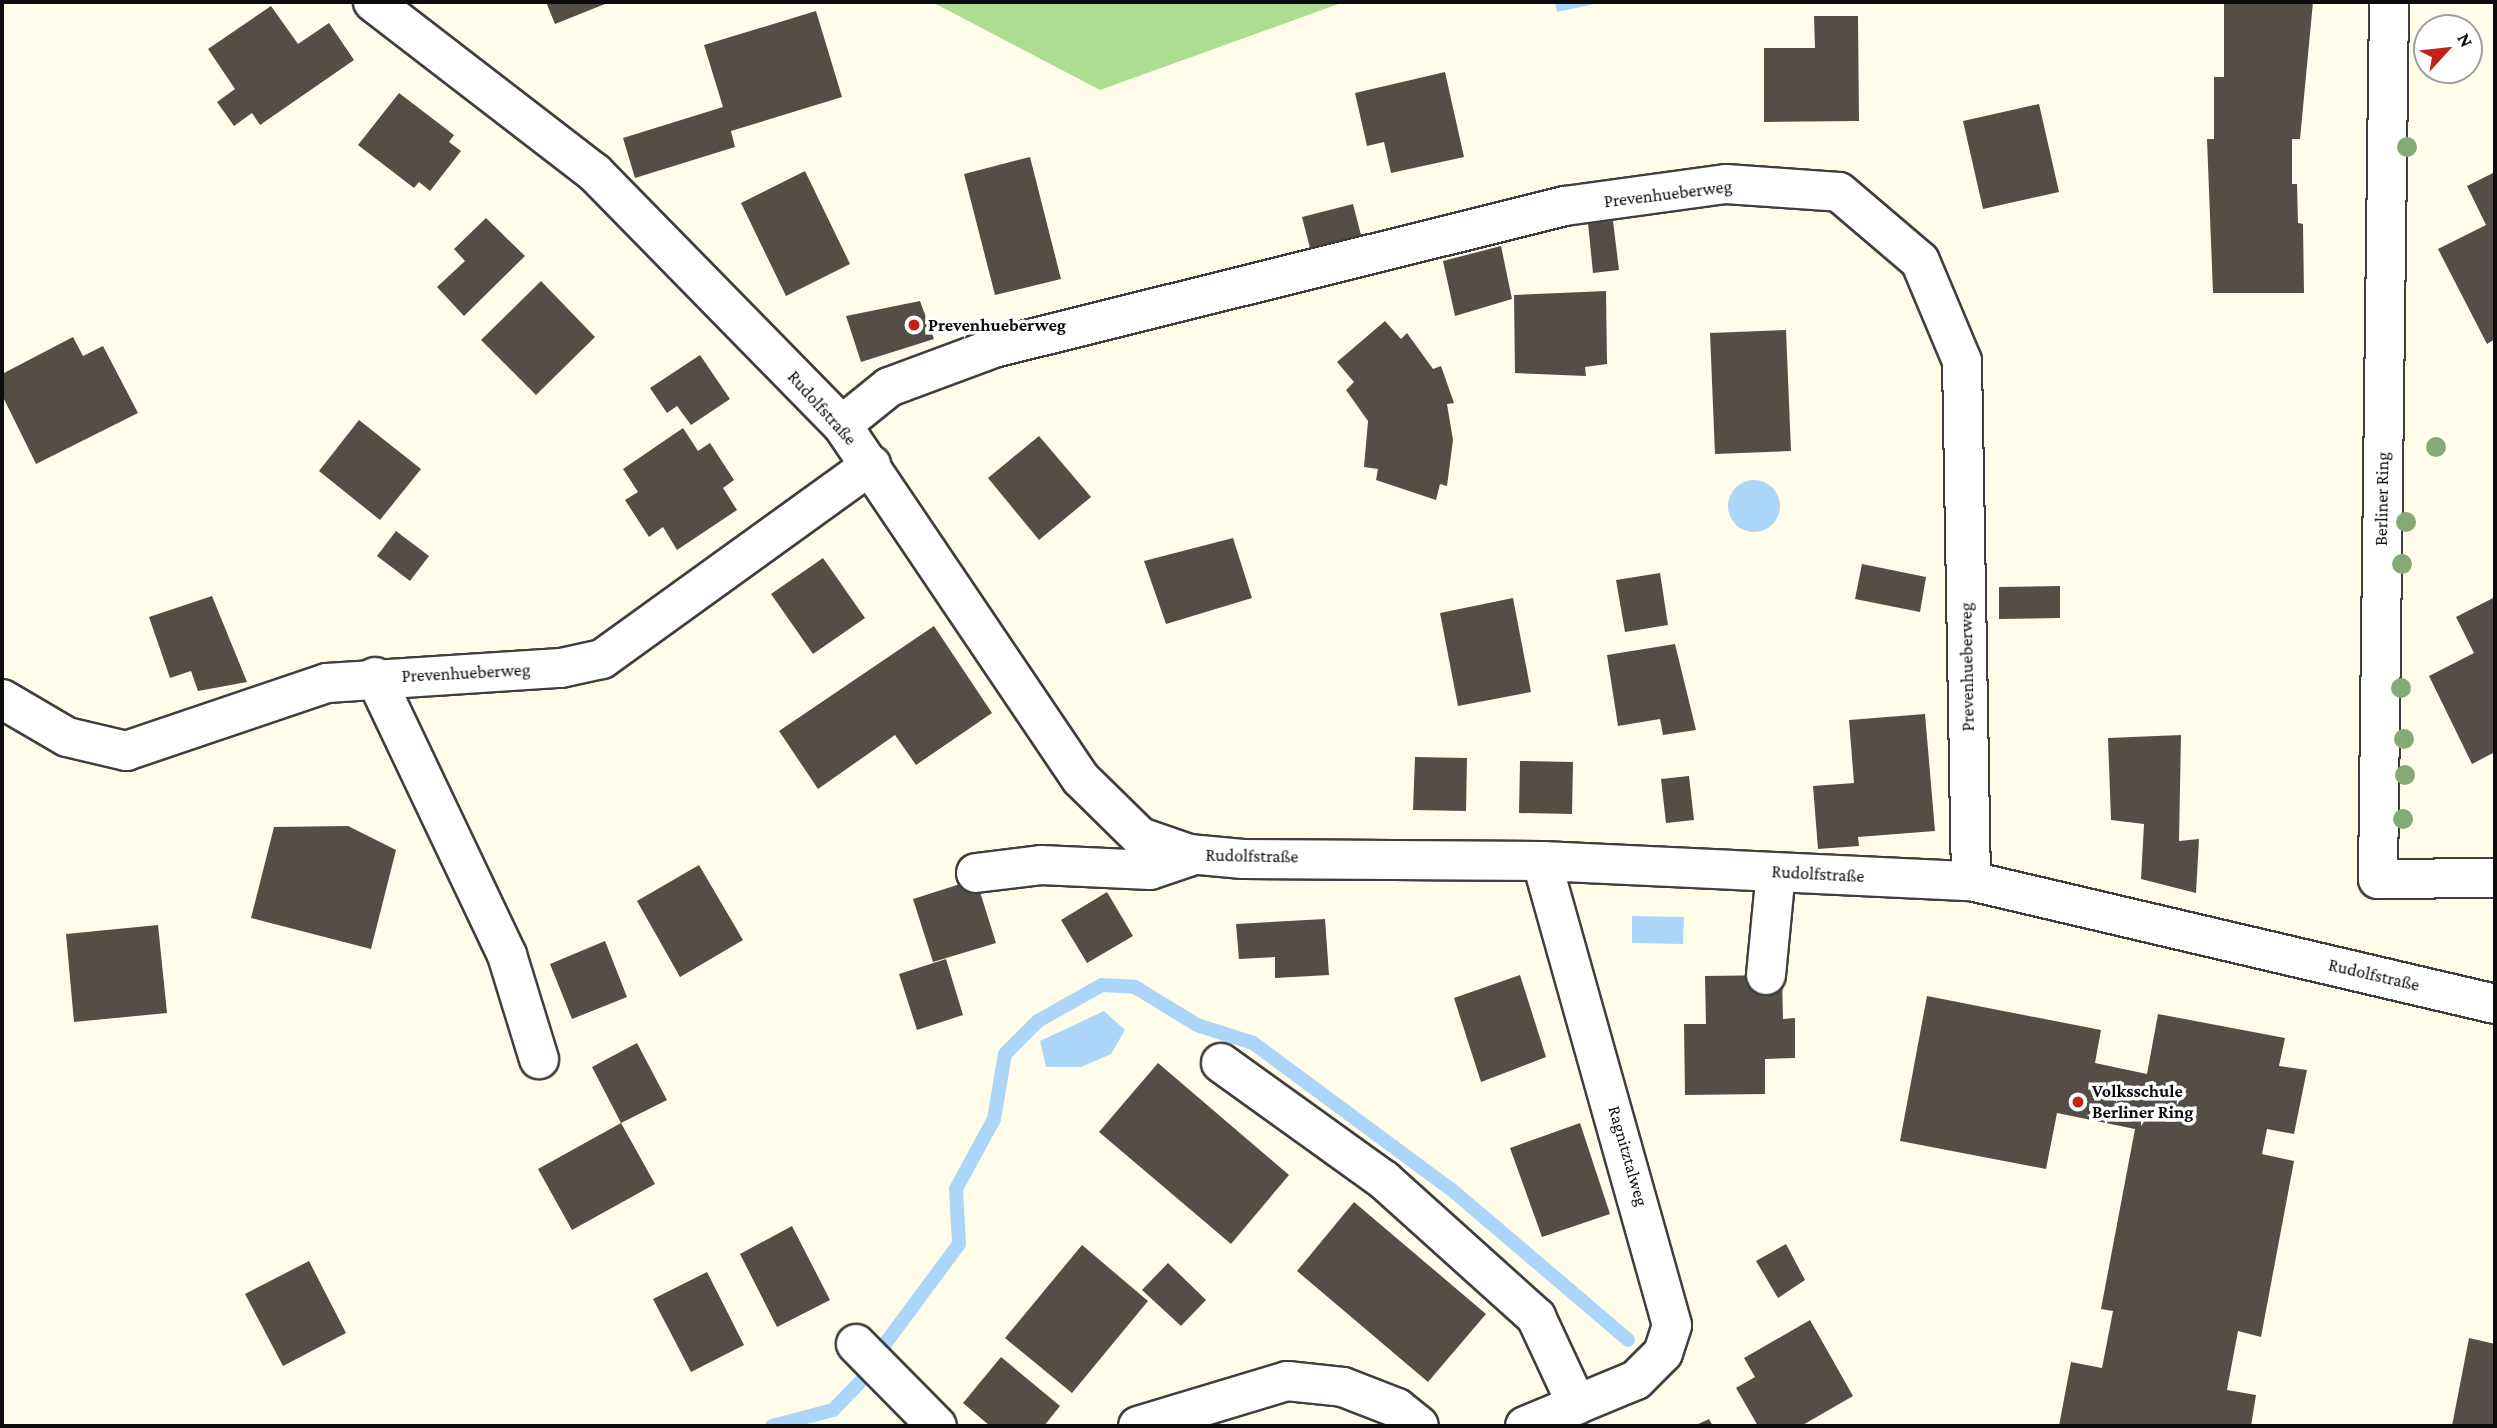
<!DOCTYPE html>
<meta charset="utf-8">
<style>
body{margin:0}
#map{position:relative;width:2497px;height:1428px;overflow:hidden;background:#fffdea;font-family:"Crimson Pro",serif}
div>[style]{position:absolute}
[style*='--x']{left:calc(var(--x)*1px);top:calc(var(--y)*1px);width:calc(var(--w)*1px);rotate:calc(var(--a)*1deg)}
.forest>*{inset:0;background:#acdd90}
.water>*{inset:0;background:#abd6fa}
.round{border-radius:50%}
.stream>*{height:14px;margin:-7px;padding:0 7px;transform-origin:7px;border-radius:7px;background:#abd6fa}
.building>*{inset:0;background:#554e47}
.roads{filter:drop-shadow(2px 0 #3f3f3f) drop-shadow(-2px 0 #3f3f3f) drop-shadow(0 2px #3f3f3f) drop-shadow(0 -2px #3f3f3f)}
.minor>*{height:38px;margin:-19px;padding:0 19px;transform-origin:19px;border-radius:19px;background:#fff}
.trees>*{width:20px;height:20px;margin:-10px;border-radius:50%;background:#85aa77}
.dots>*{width:19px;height:19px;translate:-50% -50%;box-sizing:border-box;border:4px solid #fff;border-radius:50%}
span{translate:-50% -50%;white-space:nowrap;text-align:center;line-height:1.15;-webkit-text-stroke:7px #fff;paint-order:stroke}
.street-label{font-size:18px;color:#0c0c0c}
.poi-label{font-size:18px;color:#0c0c0c;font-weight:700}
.left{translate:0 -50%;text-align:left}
.frame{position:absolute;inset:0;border:4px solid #0c0c0c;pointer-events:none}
.north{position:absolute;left:2413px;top:14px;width:70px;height:70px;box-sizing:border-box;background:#fff;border:2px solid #9e9e9e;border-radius:50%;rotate:63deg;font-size:19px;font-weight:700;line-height:28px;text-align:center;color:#0c0c0c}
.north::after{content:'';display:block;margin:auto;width:24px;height:32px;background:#c3221c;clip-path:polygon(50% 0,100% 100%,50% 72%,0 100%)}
</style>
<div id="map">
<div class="forest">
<div style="clip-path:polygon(932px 2px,1344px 2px,1100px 90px)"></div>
</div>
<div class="water">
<div style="clip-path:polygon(1555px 2px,1604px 2px,1557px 12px)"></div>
<div class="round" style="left:1728px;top:480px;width:52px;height:52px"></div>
<div style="clip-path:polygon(1632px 916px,1684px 917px,1683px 944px,1632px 943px)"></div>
<div style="clip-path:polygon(1104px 1011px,1125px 1030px,1111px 1054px,1081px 1067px,1046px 1067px,1040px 1041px)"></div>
</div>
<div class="stream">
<div style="--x:882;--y:1348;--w:129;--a:-53.5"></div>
<div style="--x:959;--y:1244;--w:55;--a:-93.1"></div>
<div style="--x:956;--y:1189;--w:80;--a:-61.5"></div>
<div style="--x:994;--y:1119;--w:66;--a:-80.4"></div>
<div style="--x:1005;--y:1054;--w:47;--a:-45"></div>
<div style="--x:1038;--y:1021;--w:73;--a:-29.4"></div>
<div style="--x:1102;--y:985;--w:33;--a:3"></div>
<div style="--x:1135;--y:987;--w:73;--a:31.5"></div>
<div style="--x:1197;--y:1025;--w:59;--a:17.8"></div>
<div style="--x:1253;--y:1043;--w:247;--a:36.5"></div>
<div style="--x:1452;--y:1190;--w:231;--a:40.4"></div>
<div style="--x:772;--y:1426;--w:63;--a:-14.7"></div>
<div style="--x:833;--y:1410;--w:39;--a:-46"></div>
</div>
<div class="building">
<div style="clip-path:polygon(546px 2px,610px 2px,555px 24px)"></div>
<div style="clip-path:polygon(2224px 2px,2313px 2px,2300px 139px,2292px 139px,2292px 184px,2297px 184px,2298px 223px,2303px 224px,2304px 293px,2213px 293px,2207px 139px,2214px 139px,2214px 77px,2224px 77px)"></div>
<div style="clip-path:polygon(271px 6px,298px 44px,329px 23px,354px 60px,260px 125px,252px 113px,234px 126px,217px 102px,235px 89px,208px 49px)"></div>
<div style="clip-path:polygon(816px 11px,842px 97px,731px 131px,735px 147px,635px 178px,623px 138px,723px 107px,704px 45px)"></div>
<div style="clip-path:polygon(1814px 16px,1858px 16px,1859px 121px,1764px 122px,1764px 48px,1815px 48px)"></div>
<div style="clip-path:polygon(1445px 72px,1464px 157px,1391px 173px,1384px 142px,1367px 146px,1355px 93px)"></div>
<div style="clip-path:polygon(399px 93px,454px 135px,449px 142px,461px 151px,430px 191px,419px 182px,414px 188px,358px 145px)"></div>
<div style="clip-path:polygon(2039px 104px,2059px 192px,1983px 209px,1963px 121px)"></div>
<div style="clip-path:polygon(1030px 157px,1061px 279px,995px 295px,964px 174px)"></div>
<div style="clip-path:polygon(805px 171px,850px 264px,786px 296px,741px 203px)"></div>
<div style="clip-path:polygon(2495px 172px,2495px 339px,2487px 344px,2438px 249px,2486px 225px,2467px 186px)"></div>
<div style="clip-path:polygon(1353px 204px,1361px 235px,1310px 248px,1302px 217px)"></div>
<div style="clip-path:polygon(486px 218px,525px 256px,464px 316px,437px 287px,465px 261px,454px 249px)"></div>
<div style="clip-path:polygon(1613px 221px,1619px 270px,1593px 273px,1588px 223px)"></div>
<div style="clip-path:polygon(1501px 246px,1512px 299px,1455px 316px,1443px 261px)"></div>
<div style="clip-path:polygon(541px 281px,595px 337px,536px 395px,481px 340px)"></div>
<div style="clip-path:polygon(1606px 291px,1607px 364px,1585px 367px,1586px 376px,1515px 373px,1514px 295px)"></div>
<div style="clip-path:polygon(920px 301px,934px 339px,861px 362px,846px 316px)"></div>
<div style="clip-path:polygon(1385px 321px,1401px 339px,1407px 333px,1433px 369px,1441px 366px,1454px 403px,1447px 404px,1453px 440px,1447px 486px,1440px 484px,1436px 500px,1376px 480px,1378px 469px,1364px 467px,1368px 421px,1346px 390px,1354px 382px,1337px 362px)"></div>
<div style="clip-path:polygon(1786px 330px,1791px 451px,1715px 454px,1710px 333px)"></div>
<div style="clip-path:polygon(73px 337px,83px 356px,103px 346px,138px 413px,36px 464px,2px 395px,2px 374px)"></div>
<div style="clip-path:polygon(700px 355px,730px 399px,691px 425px,677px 406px,667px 413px,650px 388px)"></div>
<div style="clip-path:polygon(359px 420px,421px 469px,380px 520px,319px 471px)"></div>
<div style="clip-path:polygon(683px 428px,698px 451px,710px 443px,734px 480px,723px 488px,737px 510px,677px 550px,663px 527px,649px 537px,625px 500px,638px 492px,623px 469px)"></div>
<div style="clip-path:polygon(1039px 436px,1091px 497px,1039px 540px,988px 478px)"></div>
<div style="clip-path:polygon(396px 531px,429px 556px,410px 581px,377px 556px)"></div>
<div style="clip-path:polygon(1233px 538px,1252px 598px,1166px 624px,1144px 561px)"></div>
<div style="clip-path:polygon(823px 558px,865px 618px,813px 654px,771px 594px)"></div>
<div style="clip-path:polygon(1862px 564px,1926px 577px,1920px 612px,1855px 599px)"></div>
<div style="clip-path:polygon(1660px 573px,1668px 625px,1625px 632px,1616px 580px)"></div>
<div style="clip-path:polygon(2060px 586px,2060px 618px,1999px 619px,1999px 587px)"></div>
<div style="clip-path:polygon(212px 596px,247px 682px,198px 691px,191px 671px,170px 678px,149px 617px)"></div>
<div style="clip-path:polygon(2495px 597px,2495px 752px,2472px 764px,2429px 676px,2474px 653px,2456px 617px)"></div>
<div style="clip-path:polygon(1513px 598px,1531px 692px,1458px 706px,1440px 613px)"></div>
<div style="clip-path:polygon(934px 626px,992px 713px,916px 765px,895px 735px,818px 789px,779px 731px)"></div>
<div style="clip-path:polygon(1675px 644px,1696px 730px,1663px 735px,1660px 719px,1618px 726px,1607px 655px)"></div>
<div style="clip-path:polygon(1925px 714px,1935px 831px,1858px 837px,1859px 846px,1818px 849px,1813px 786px,1854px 783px,1849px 720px)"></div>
<div style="clip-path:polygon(2181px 735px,2179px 841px,2199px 839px,2196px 893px,2141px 879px,2144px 824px,2111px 820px,2108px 738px)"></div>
<div style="clip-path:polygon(1415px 757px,1467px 758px,1466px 811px,1413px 810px)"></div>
<div style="clip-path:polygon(1520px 761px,1573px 762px,1572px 814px,1519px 813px)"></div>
<div style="clip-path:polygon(1689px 776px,1694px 820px,1666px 823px,1661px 779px)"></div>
<div style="clip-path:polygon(348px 826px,396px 850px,371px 949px,251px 918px,274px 827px)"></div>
<div style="clip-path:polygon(699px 865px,743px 940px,680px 977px,637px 901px)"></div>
<div style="clip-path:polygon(976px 879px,996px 943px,933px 962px,913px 899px)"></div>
<div style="clip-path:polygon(1107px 892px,1133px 936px,1087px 963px,1061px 920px)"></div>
<div style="clip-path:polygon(1325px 919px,1329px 975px,1275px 978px,1275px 957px,1239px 959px,1236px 924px)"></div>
<div style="clip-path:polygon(158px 925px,167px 1013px,74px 1022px,66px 934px)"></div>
<div style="clip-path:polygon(605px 941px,627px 997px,572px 1019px,550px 964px)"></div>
<div style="clip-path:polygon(946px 959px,963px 1015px,917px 1030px,899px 974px)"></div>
<div style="clip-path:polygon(1520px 975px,1546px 1057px,1481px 1082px,1454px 998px)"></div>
<div style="clip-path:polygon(1782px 975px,1783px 1019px,1795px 1018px,1795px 1058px,1765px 1059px,1765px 1094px,1685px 1095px,1684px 1024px,1706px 1024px,1705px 976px)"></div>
<div style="clip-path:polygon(1927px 996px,2101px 1030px,2095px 1063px,2147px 1074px,2158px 1014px,2285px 1038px,2279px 1066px,2307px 1070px,2294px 1134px,2267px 1129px,2262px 1154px,2294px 1161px,2261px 1337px,2238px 1331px,2227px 1390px,2256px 1395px,2251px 1426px,2059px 1426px,2071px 1362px,2102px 1368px,2113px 1311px,2101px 1309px,2135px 1129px,2057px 1113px,2046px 1169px,1900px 1141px)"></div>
<div style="clip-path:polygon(637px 1043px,667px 1100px,621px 1123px,655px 1184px,572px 1230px,538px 1169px,621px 1123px,592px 1067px)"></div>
<div style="clip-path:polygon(1158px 1063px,1289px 1175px,1231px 1244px,1099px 1132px)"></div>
<div style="clip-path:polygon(1580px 1123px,1610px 1214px,1542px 1237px,1510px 1148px)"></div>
<div style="clip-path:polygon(1354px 1202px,1486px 1314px,1428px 1382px,1297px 1271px)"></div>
<div style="clip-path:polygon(792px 1226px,830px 1300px,777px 1327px,740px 1254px)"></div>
<div style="clip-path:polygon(1786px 1244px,1805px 1280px,1778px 1298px,1756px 1261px)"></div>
<div style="clip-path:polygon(1082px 1245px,1148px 1301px,1072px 1393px,1005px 1338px)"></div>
<div style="clip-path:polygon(309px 1261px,346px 1333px,283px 1366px,245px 1294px)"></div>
<div style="clip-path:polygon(1168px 1263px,1206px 1300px,1181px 1326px,1142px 1290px)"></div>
<div style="clip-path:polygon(707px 1272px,744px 1345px,691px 1372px,653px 1299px)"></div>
<div style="clip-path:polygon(1810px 1320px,1853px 1396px,1801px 1426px,1758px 1426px,1736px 1388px,1755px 1377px,1744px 1358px)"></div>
<div style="clip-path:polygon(2469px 1338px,2495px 1344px,2495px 1426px,2452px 1426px)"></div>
<div style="clip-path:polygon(1001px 1357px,1060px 1406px,1044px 1426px,990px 1426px,963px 1403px)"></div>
<div style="clip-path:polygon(1709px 1419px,1713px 1426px,1694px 1426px)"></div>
</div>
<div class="roads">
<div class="minor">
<div style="--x:373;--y:2;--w:280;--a:37.6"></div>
<div style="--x:595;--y:173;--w:353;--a:45.6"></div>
<div style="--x:842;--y:425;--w:427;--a:56"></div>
<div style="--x:1081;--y:779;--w:83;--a:44.5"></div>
<div style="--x:1140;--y:837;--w:52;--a:19.1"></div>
<div style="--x:1189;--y:854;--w:54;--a:5.3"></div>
<div style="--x:1243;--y:859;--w:299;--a:0.4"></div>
<div style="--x:1542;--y:861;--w:429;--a:2.7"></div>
<div style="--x:1971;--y:881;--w:538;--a:13.21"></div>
<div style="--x:2389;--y:2;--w:877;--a:90.72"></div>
<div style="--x:2378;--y:879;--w:117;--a:-0.5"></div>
<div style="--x:842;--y:425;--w:60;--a:-39"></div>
<div style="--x:889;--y:387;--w:112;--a:-20.4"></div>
<div style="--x:994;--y:348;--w:588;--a:-13.97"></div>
<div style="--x:1565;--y:206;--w:162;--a:-7.8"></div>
<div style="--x:1726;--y:184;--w:113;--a:4"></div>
<div style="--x:1839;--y:192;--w:106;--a:40.4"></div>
<div style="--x:1920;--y:261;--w:108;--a:67.2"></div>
<div style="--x:1962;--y:361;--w:520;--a:89.01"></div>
<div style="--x:375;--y:677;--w:308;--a:64.6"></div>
<div style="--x:507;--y:955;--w:109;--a:72.9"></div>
<div style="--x:2;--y:699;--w:75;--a:30.3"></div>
<div style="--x:67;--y:737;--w:61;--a:13.3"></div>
<div style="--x:126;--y:751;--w:212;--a:-18.7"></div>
<div style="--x:327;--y:683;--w:234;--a:-3.7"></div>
<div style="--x:561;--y:668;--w:42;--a:-12.4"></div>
<div style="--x:602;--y:659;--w:332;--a:-35.8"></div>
<div style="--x:976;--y:873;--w:65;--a:-7"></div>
<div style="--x:1041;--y:865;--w:109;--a:2.6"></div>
<div style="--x:1150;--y:870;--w:46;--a:-18.8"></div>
<div style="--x:1766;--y:975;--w:103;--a:-84.5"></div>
<div style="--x:1221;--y:1063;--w:201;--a:35.7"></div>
<div style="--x:1384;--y:1180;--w:205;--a:42"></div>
<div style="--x:1536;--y:1317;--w:97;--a:65"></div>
<div style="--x:856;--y:1344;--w:115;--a:45.4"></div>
<div style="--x:1138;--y:1426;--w:156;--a:-16.8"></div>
<div style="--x:1287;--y:1381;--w:56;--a:6.1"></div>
<div style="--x:1343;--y:1387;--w:58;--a:21.3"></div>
<div style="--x:1397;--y:1408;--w:28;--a:39"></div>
<div style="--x:1525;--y:1426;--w:120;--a:-22.5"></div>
<div style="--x:1636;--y:1380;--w:38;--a:-45"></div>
<div style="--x:1663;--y:1353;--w:29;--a:-72"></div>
<div style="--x:1672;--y:1325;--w:482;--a:-105.7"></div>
</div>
</div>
<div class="trees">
<div style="left:2407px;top:147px"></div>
<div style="left:2436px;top:447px"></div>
<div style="left:2406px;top:522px"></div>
<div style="left:2402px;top:564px"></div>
<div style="left:2401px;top:688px"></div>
<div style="left:2404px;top:739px"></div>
<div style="left:2405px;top:775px"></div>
<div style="left:2403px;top:819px"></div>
</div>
<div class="dots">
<div style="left:914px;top:325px;background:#c3221c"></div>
<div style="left:2078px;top:1102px;background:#c3221c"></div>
</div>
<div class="street-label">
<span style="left:1668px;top:194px;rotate:-7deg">Prevenhueberweg</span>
<span style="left:822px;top:408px;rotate:48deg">Rudolfstraße</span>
<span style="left:2382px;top:499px;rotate:-89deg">Berliner Ring</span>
<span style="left:1967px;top:667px;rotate:-91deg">Prevenhueberweg</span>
<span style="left:466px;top:673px;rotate:-3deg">Prevenhueberweg</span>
<span style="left:1252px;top:856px;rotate:1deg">Rudolfstraße</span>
<span style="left:1818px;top:874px;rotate:3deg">Rudolfstraße</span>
<span style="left:2374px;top:975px;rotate:13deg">Rudolfstraße</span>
<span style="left:1628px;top:1156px;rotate:74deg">Ragnitztalweg</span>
</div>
<div class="poi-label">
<span class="left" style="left:928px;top:325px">Prevenhueberweg</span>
<span class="left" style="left:2092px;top:1102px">Volksschule<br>Berliner Ring</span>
</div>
<div class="frame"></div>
<div class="north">N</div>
</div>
